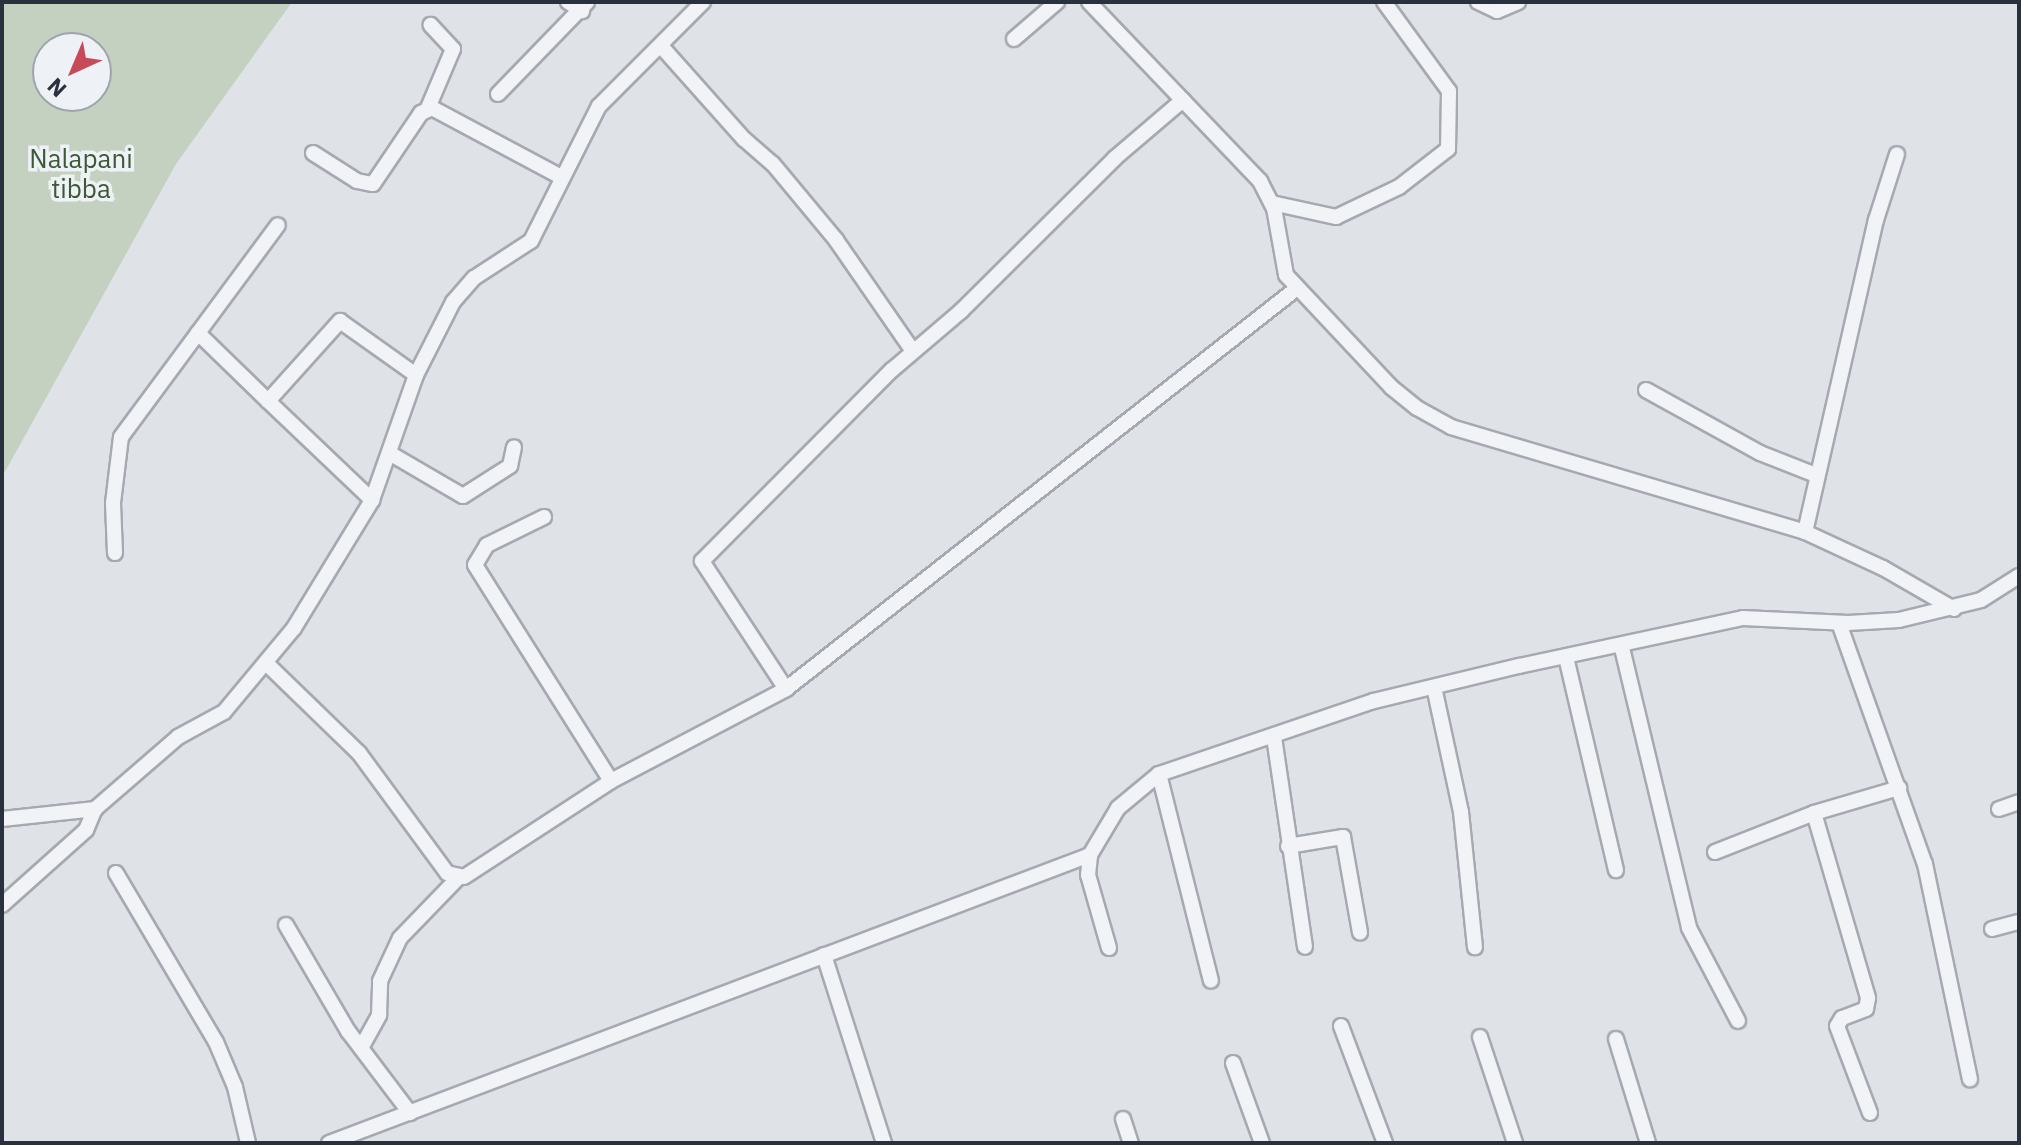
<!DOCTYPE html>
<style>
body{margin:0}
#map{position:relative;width:2021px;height:1145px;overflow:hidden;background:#dfe2e7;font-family:"IBM Plex Sans",sans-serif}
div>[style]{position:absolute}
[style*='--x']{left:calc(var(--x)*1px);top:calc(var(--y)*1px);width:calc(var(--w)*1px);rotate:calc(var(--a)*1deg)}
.green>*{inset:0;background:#c4d1c0}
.roads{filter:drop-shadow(2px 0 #a5a9b1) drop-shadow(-2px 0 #a5a9b1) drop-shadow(0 2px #a5a9b1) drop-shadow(0 -2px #a5a9b1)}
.minor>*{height:14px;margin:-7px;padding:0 7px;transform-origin:7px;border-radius:7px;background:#f1f3f6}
span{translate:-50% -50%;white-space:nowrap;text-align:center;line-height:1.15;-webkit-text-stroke:7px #eef1f5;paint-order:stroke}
.park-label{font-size:26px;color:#3c5837}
.frame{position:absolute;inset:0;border:4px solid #29303e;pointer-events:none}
.north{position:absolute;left:32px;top:32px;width:80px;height:80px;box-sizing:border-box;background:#eef1f5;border:2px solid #9fa4ac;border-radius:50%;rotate:224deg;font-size:22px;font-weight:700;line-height:32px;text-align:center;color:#29303e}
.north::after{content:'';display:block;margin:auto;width:28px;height:36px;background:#c74a5a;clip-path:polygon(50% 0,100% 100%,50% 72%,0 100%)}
</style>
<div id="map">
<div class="green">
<div style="clip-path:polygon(evenodd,2px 2px,292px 2px,176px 164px,2px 477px,2px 2px,48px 48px,96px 48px,96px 96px,48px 96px,48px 48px)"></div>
</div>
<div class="roads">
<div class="minor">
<div style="--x:568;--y:2;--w:17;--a:33"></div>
<div style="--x:1089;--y:2;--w:248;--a:46.3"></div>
<div style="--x:1260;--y:181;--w:30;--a:63"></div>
<div style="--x:1274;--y:208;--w:68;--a:79.8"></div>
<div style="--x:1286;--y:275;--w:154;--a:46.8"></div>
<div style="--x:1391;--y:387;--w:33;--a:39"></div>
<div style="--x:1417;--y:408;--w:39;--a:29"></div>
<div style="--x:1451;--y:427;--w:369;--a:16.5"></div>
<div style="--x:1805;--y:532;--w:86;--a:24.8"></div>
<div style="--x:1883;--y:568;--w:82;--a:30"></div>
<div style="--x:1478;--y:2;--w:21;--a:25"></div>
<div style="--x:1497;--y:11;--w:23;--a:-23"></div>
<div style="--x:1014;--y:39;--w:57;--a:-40.7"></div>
<div style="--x:661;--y:46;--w:125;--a:48.3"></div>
<div style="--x:744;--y:139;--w:38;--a:41"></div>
<div style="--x:773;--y:164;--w:99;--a:50.3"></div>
<div style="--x:836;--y:240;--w:135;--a:55.3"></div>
<div style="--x:498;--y:94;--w:128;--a:-45.9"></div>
<div style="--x:428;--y:108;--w:64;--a:-67"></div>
<div style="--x:453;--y:49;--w:33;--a:-133"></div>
<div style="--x:313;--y:153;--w:52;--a:32.5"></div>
<div style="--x:357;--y:181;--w:16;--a:11"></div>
<div style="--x:373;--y:184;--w:86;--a:-55.9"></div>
<div style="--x:421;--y:113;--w:12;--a:-24"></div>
<div style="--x:432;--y:108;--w:146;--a:28.1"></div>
<div style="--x:1272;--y:203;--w:66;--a:12.3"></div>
<div style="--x:1336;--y:217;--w:70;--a:-25.5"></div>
<div style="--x:1399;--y:187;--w:62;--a:-37.8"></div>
<div style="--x:1448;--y:149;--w:58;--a:-89"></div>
<div style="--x:1449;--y:91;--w:110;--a:-126.1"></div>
<div style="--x:198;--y:333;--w:134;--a:-53.5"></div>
<div style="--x:1646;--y:390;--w:130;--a:28.9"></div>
<div style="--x:1760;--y:453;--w:60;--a:21.4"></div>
<div style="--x:268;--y:401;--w:144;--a:43.6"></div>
<div style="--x:391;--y:454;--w:83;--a:30.3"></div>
<div style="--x:463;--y:496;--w:56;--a:-32.6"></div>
<div style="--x:510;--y:466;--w:19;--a:-78"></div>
<div style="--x:544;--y:517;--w:64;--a:153.8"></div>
<div style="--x:487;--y:545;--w:23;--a:121"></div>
<div style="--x:475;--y:565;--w:255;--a:57.8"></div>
<div style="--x:1805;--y:532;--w:320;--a:-77.2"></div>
<div style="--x:1876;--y:220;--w:69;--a:-72.3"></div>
<div style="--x:115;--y:553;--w:50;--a:-92.3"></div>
<div style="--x:113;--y:503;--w:66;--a:-83.1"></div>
<div style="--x:121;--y:437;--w:129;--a:-53.5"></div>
<div style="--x:198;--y:333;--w:98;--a:44.2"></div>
<div style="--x:268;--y:401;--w:108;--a:-48"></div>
<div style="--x:340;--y:321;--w:93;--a:35.4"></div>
<div style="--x:1839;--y:623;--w:256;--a:70.4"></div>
<div style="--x:1925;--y:864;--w:220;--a:78.2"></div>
<div style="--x:1622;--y:648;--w:288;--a:76.5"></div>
<div style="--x:1689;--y:928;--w:105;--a:62.2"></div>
<div style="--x:1566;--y:657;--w:219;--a:76.8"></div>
<div style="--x:266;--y:663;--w:129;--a:44.1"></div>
<div style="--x:359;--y:753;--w:149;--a:53.7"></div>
<div style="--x:447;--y:873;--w:17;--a:13"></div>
<div style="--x:464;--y:877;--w:176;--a:-33.1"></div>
<div style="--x:611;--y:781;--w:198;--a:-27.7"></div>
<div style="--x:786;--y:689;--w:648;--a:-38.11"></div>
<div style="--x:1434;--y:687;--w:128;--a:77.8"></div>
<div style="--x:1461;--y:812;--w:136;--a:84.1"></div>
<div style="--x:786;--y:689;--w:153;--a:-123.3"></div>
<div style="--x:702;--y:561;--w:269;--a:-45.2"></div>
<div style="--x:892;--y:370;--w:91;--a:-40.5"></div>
<div style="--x:961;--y:311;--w:217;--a:-44.8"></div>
<div style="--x:1115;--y:158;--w:89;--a:-40.5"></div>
<div style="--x:1274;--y:737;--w:212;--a:81.6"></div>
<div style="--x:1159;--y:774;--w:213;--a:75.9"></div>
<div style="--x:1999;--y:809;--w:21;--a:-19"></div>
<div style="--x:1814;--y:813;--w:193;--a:73.7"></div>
<div style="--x:1868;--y:998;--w:11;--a:100"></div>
<div style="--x:1866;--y:1009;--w:26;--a:159"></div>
<div style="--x:1842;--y:1018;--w:9;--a:122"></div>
<div style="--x:1837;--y:1026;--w:93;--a:69.2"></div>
<div style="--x:2;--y:819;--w:94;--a:-6.1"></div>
<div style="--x:1288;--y:846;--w:56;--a:-9.3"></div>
<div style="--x:1343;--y:837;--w:97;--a:79.9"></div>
<div style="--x:1715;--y:852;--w:106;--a:-21.5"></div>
<div style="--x:1814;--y:813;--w:89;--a:-16.4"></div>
<div style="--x:116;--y:873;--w:196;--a:59.4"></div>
<div style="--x:216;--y:1042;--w:49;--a:67.1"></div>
<div style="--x:235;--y:1087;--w:57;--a:76.9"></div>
<div style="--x:2;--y:905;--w:113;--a:-41.8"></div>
<div style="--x:86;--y:830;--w:23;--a:-67"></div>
<div style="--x:95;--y:809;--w:110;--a:-40.9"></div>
<div style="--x:178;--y:737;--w:52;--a:-28.5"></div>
<div style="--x:224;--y:712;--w:109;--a:-50.2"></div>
<div style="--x:294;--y:628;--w:150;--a:-58.6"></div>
<div style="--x:372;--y:500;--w:133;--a:-70.6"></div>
<div style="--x:416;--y:375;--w:82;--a:-63.1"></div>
<div style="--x:453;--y:302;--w:32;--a:-49"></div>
<div style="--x:474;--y:278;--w:68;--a:-33"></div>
<div style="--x:531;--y:241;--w:151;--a:-63.3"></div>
<div style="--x:599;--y:106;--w:147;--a:-45"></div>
<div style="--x:286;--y:925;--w:123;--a:59.7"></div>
<div style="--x:348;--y:1031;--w:103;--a:52.9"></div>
<div style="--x:1992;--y:929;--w:28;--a:-15"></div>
<div style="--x:1109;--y:948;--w:76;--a:-106"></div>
<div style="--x:1088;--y:875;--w:20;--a:-84"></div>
<div style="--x:1090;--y:855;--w:55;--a:-59.2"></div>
<div style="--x:1118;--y:808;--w:53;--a:-39.7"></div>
<div style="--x:1159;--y:774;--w:227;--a:-18.8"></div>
<div style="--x:1374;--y:701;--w:149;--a:-13.6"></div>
<div style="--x:1519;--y:666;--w:229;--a:-12.1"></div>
<div style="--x:1743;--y:618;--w:105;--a:2.7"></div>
<div style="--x:1848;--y:623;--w:51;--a:-3.4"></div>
<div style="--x:1899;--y:620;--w:84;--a:-13.7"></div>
<div style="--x:1981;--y:600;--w:45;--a:-32.3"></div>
<div style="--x:824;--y:955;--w:197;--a:72.3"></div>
<div style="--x:1341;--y:1026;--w:125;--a:69.4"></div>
<div style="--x:1480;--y:1037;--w:112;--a:71.7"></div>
<div style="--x:1616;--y:1039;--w:109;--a:72.9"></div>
<div style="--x:361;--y:1048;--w:38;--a:-61"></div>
<div style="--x:379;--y:1015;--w:34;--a:-88"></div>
<div style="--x:380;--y:981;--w:47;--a:-65.1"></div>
<div style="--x:400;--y:938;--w:83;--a:-46"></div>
<div style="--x:1233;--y:1063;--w:85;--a:70.1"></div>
<div style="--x:1123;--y:1119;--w:25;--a:72"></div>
<div style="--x:329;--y:1143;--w:814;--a:-20.73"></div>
</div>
</div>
<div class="park-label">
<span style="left:81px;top:174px">Nalapani<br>tibba</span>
</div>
<div class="frame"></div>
<div class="north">N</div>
</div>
